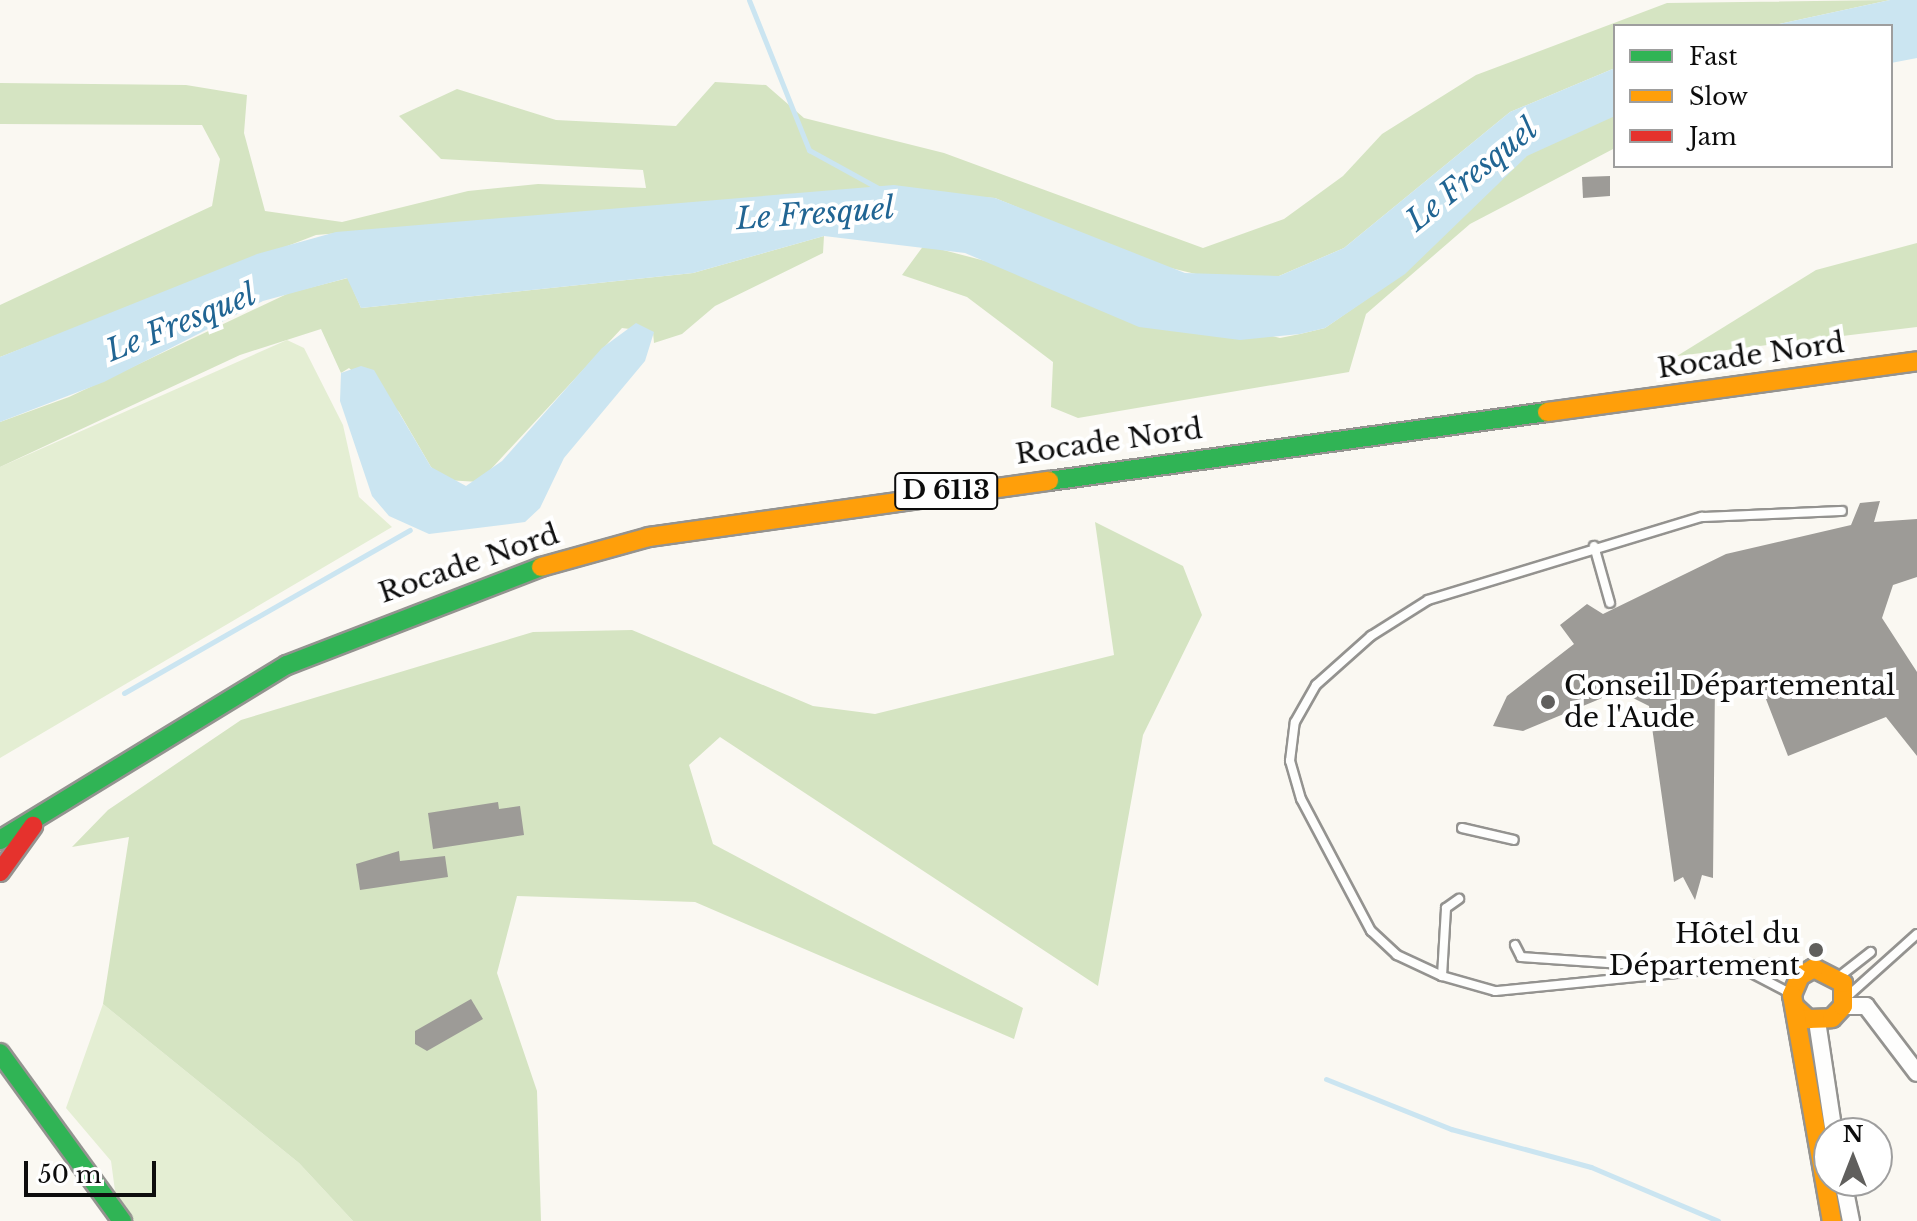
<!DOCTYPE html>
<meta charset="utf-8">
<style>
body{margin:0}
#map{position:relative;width:1917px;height:1221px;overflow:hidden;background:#faf8f2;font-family:"Libre Baskerville",serif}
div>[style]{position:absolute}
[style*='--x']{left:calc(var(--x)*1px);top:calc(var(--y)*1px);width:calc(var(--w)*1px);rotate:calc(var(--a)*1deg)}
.green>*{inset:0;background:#e4eed3}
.forest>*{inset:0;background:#d5e4c2}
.water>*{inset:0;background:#cbe5f1}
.stream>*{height:5px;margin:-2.5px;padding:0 2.5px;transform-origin:2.5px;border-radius:2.5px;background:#cbe5f1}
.building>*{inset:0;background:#9d9b97}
.roads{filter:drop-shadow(2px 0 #949390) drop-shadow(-2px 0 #949390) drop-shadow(0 2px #949390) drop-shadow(0 -2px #949390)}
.lane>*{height:8px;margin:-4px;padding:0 4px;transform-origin:4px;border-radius:4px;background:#fefefd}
.street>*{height:16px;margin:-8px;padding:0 8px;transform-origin:8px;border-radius:8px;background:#fefefd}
.fast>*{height:18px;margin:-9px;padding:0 9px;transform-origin:9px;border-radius:9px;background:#30b455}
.slow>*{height:18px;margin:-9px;padding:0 9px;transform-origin:9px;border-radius:9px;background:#ff9f0a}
.jam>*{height:18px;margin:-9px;padding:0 9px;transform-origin:9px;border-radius:9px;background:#e5322d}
.dots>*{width:22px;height:22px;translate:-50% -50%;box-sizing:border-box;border:4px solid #fff;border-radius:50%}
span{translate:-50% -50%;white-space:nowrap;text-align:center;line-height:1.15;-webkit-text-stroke:8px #fff;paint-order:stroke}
.shield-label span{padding:2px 6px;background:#fff;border:2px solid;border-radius:6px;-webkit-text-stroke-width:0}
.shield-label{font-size:26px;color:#0d0d0d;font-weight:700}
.street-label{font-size:28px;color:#0d0d0d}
.poi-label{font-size:28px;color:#0d0d0d}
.left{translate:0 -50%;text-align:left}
.right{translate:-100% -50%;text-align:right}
.water-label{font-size:30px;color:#216593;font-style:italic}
.legend{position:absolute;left:1613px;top:24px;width:280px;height:144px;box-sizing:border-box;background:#fff;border:2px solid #9e9e9e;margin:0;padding:10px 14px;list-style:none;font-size:24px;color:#0d0d0d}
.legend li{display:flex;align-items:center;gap:16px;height:40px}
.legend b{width:40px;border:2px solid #9e9e9e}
.north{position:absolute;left:1813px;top:1117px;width:80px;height:80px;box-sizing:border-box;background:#fff;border:2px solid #9e9e9e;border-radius:50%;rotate:0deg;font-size:22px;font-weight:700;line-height:32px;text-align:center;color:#0d0d0d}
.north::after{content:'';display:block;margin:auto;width:28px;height:36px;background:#605f5d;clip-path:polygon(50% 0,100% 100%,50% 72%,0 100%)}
.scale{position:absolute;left:24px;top:1161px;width:132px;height:36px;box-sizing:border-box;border:4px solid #0d0d0d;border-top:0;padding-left:10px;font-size:24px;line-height:28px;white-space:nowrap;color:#0d0d0d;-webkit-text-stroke:6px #fff;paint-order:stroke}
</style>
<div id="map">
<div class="green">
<div style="clip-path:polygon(287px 340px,304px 348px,343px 425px,359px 497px,392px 527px,0 758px,0 467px)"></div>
<div style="clip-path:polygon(103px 1004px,299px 1163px,353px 1221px,119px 1221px,111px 1161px,66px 1108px)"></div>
</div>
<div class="forest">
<div style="clip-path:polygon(1890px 0,1770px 26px,1615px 26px,1615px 68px,1510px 112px,1344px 248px,1279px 276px,1204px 276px,1154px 264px,995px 198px,853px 190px,316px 235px,0 357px,0 305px,212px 206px,220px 159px,202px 125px,0 124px,0 83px,186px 85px,247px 95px,244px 133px,265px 211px,342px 222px,468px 191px,538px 184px,646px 188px,643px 170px,441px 159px,399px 116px,457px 89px,556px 120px,676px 126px,715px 82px,766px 85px,804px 118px,944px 153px,1203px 248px,1284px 219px,1343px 176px,1382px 134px,1476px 75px,1667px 3px)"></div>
<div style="clip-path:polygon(1615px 111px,1615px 148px,1470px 224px,1366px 314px,1349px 372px,1078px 418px,1051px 407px,1053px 362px,967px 297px,902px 275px,924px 245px,1280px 338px,1300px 334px,1325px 328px,1384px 287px,1504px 165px)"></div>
<div style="clip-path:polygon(824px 236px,823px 253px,715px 306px,682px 334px,654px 343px,653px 332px,622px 328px,479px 482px,446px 480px,431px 467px,399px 412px,349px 368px,341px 373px,321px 329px,240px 355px,0 467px,0 422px,69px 397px,289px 293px,348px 278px,361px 308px,693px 273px)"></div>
<div style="clip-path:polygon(1917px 243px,1917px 327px,1677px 356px,1816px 270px)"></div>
<div style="clip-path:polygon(1095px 522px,1183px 566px,1202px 615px,1143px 735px,1098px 986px,720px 737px,689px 765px,713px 844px,1023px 1008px,1014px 1039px,695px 902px,517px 896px,497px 973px,537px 1091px,541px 1221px,353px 1221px,299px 1163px,103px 1004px,129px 837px,72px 847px,108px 810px,241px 720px,533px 632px,632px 630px,813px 706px,875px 714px,1114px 655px)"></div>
</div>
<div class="water">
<div style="clip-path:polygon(1890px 0,1917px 0,1917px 58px,1891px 63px,1891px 26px,1770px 26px)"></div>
<div style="clip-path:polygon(1615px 68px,1615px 116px,1527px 156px,1405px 274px,1325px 328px,1300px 334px,1240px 340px,1139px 327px,965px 253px,824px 236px,693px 273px,361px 308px,347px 278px,263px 301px,104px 382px,0 422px,0 357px,257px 254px,336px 232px,894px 185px,995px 198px,1185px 273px,1279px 276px,1344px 248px,1510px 112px)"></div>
<div style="clip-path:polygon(636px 323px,654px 332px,645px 361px,564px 458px,540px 508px,525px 522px,429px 534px,389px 516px,372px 496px,340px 401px,341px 373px,361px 366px,374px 370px,431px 467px,466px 486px,502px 461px,602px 348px)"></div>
</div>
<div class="stream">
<div style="--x:749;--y:0;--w:162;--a:68.2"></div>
<div style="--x:809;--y:150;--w:81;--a:28.8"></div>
<div style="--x:124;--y:693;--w:329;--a:-29.7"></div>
<div style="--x:1326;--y:1079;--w:135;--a:21.8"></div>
<div style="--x:1451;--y:1129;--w:145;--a:15.2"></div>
<div style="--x:1591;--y:1167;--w:138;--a:23"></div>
</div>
<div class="building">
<div style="clip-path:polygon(1610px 176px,1610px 196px,1583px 198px,1582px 177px)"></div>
<div style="clip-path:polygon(1880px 501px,1874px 522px,1917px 519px,1917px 577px,1893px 585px,1882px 618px,1917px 672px,1917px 756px,1886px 717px,1788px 756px,1757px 676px,1715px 683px,1713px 878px,1702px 875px,1695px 900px,1683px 877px,1674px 882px,1649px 706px,1619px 691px,1523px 731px,1493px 726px,1507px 696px,1574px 644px,1560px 625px,1587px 604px,1603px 614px,1726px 554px,1851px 525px,1860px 503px)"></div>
<div style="clip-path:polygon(498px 802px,499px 809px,520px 806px,524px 835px,433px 849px,428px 813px)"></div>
<div style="clip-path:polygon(399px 851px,400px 861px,445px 856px,448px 877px,360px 890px,356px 864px)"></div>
<div style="clip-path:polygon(471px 999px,483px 1019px,427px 1051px,415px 1044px,415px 1031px)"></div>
</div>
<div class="roads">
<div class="lane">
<div style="--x:1594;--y:546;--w:59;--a:74.3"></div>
<div style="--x:1462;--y:828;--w:53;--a:13"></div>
<div style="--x:1515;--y:945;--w:13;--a:63"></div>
<div style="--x:1521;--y:957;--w:173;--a:4"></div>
<div style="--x:1740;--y:967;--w:54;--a:27.5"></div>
<div style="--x:1802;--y:969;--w:26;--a:-167"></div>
<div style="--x:1777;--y:963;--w:283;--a:174.3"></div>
<div style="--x:1495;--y:991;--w:55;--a:-164.2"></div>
<div style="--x:1442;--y:976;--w:50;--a:-155"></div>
<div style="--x:1397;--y:955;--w:35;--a:-137"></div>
<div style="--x:1371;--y:931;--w:149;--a:-117.9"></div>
<div style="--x:1301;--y:799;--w:40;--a:-106"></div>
<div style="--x:1290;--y:761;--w:39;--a:-83"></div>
<div style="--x:1295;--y:722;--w:43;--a:-60.4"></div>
<div style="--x:1316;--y:685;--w:74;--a:-41.7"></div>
<div style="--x:1371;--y:636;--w:67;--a:-32.3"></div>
<div style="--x:1428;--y:600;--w:286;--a:-16.9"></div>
<div style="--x:1702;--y:517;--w:140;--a:-2.5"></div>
<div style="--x:1442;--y:976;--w:68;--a:-86.6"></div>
<div style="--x:1446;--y:908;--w:16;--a:-35"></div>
<div style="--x:1840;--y:976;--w:39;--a:-38"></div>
<div style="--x:1849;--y:995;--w:91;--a:-41.9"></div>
</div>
<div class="street">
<div style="--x:1843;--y:1006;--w:23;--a:0"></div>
<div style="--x:1866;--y:1006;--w:84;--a:52.7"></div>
<div style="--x:1817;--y:1021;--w:113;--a:81.4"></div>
<div style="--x:1843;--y:1181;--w:41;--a:78.7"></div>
</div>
<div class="fast">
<div style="--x:1049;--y:481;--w:503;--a:-7.89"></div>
<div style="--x:0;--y:840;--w:336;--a:-31.4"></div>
<div style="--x:287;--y:665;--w:272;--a:-21.1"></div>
<div style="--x:0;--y:1053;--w:208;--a:54"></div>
</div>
<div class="slow">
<div style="--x:1547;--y:412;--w:373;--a:-7.8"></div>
<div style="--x:541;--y:567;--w:112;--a:-15.5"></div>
<div style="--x:649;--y:537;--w:404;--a:-8"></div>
<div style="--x:1795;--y:1007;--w:18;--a:43"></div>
<div style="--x:1808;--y:1019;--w:24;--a:-2"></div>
<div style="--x:1832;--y:1018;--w:16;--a:-47"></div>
<div style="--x:1843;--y:1006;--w:23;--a:-90"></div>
<div style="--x:1843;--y:983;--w:33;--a:-153"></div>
<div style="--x:1814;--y:968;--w:16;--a:150"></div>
<div style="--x:1800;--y:976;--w:21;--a:113"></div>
<div style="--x:1792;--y:995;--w:230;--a:80"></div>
</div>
<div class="jam">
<div style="--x:0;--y:872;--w:57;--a:-54.3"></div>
</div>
</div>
<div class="dots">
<div style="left:1548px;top:702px;background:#605f5d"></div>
<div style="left:1816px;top:950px;background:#605f5d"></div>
</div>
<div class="shield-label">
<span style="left:946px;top:491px">D 6113</span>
</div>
<div class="street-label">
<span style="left:1751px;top:356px;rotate:-8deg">Rocade Nord</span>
<span style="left:1109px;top:442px;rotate:-8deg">Rocade Nord</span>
<span style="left:469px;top:564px;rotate:-19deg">Rocade Nord</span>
</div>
<div class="poi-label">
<span class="left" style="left:1564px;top:702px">Conseil Départemental<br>de l'Aude</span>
<span class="right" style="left:1800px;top:950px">Hôtel du<br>Département</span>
</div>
<div class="water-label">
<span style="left:1472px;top:175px;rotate:-39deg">Le Fresquel</span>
<span style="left:815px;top:214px;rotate:-4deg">Le Fresquel</span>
<span style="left:181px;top:323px;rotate:-22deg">Le Fresquel</span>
</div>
<ul class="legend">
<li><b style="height:10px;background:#30b455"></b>Fast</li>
<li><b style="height:10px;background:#ff9f0a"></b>Slow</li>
<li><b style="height:10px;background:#e5322d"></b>Jam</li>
</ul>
<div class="north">N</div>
<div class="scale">50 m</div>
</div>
